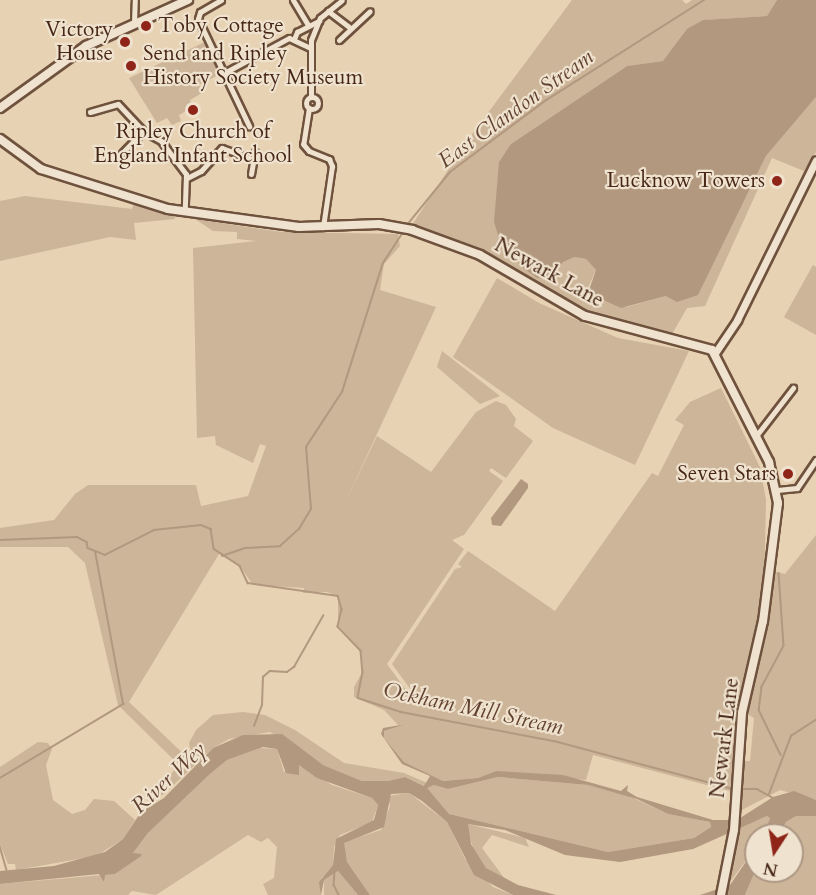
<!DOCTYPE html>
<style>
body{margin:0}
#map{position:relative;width:816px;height:895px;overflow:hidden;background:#e7d2b3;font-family:Cardo,serif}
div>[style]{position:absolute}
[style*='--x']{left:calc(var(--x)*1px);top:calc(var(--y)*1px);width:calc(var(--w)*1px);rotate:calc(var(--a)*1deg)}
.green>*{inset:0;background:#ccb598}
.water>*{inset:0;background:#b1987e}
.stream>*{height:1.5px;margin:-0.75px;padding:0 0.75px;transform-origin:0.75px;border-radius:0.75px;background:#b1987e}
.roads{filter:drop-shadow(2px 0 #6f523d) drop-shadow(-2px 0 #6f523d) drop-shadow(0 2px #6f523d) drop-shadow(0 -2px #6f523d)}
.minor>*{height:5px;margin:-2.5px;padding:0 2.5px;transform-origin:2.5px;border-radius:2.5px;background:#efe2ce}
.minor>.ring{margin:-2.5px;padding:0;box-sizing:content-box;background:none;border:5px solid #efe2ce;border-radius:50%}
.tertiary>*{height:7px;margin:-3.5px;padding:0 3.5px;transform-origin:3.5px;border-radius:3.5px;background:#efe2ce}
.secondary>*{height:8px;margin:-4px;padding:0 4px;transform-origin:4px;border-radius:4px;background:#efe2ce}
.dots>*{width:16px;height:16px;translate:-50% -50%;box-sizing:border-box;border:3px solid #efe2ce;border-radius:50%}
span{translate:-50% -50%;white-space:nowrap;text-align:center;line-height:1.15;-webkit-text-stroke:4.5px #efe2ce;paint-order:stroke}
.poi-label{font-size:21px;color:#472716}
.left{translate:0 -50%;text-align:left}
.right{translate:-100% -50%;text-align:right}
.street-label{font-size:21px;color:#472716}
.water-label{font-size:22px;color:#624330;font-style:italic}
.north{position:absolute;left:744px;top:823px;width:60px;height:60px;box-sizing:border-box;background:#efe2ce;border:2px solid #ac9784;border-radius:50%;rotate:192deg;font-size:16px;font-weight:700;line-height:24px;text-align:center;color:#472716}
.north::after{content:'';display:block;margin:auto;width:21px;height:27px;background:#8f2418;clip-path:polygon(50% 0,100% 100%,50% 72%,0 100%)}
</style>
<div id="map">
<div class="green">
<div style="clip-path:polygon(572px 0,682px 0,686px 4px,692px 0,777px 0,767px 16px,704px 20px,663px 61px,627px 66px,511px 144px,500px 240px,522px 267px,574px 257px,586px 259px,596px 270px,587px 290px,627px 307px,666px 296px,698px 294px,766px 156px,816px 97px,816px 152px,804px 171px,772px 158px,705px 306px,687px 308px,671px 336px,590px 315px,502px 264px,485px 250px,412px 225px,467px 141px)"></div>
<div style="clip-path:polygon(205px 42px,220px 74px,199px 85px,202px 93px,190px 100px,193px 107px,179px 115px,181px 121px,172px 125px,167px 118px,157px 123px,129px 78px)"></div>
<div style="clip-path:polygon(25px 196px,132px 209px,134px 203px,174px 214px,175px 219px,134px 223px,136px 240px,110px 237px,0 261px,0 201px)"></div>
<div style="clip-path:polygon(195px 219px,281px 232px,398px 234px,400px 246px,384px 264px,380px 290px,436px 307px,343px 507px,377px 436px,431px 472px,476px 412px,496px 401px,506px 405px,516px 419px,514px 426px,533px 441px,506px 478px,491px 468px,489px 471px,503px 481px,464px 535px,452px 540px,464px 549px,387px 664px,406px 690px,411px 690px,392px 664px,455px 569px,462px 567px,458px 564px,468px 551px,555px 611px,652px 473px,658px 476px,684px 425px,675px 420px,690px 402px,721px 388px,760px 467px,766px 500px,764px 596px,734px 741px,733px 792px,593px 755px,586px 780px,496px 771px,478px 778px,443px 781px,404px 762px,384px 738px,384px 731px,406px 724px,398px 725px,384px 710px,354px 697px,354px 687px,363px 671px,361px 651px,338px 627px,338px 596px,327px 592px,303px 593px,304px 588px,253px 585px,240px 566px,219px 554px,129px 702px,193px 763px,189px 743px,196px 730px,213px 715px,243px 712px,265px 715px,295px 730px,344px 763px,404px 773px,427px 783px,425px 786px,405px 777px,388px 781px,362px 781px,323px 765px,270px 732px,229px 739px,213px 748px,164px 794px,150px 801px,148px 798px,163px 787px,178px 764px,118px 705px,85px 563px,68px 547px,0 547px,0 528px,54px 520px,75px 494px,88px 485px,196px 485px,201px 506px,248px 496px,266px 446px,260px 444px,253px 463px,216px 445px,215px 436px,197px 438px,193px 248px,256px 241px,237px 239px,237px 232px,213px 231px)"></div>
<div style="clip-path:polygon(813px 265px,816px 267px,816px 335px,784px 317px)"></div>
<div style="clip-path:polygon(497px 278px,539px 303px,618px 338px,689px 351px,635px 465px,553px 428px,453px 357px)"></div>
<div style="clip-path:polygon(442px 351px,500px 396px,480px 404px,437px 367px)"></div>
<div style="clip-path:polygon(816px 535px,816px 800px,780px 790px,740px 811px,743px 761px,750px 761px,754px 718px,745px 713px,771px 571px,785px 574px)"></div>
<div style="clip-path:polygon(38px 742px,48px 743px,52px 749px,46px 765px,53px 800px,72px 814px,85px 810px,94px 799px,114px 801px,135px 820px,123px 839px,96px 856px,16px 870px,15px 864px,8px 864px,0 844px,0 767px)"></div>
<div style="clip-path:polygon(260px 748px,277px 749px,284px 772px,295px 764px,286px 762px,280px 748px,296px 763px,332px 785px,372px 798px,378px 805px,372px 822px,340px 835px,334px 847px,333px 865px,321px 879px,321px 895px,268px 895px,263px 884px,274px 878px,277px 847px,268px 838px,261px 842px,248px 835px,156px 895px,132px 891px,128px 895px,0 895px,0 884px,115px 874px,140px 857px,133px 853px,148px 833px,210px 774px,227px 760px)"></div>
<div style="clip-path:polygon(498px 777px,588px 785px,629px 796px,668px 814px,710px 822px,711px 827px,694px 838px,608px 852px,449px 814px,426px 788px,434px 785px,448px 789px)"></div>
<div style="clip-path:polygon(409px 793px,447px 822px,465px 859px,493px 887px,513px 895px,370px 895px,347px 862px,342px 852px,344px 842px,381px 830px,390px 806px,388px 796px)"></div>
<div style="clip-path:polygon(767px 816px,770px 817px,767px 829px,764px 835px,756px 835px,756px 847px,724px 890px,735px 828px)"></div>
<div style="clip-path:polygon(796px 816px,816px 816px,816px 895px,745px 895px,756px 869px,792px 871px,792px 835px,778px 835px,786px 822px)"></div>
<div style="clip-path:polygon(468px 824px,525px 838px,529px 847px,492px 835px,482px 848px,505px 879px,486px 868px,476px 856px,466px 827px)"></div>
<div style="clip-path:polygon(338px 871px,339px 872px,358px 895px,324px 895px,324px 880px)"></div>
</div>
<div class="water">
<div style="clip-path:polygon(777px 0,816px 0,816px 97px,766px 156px,698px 295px,677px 302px,666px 296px,621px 308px,588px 293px,596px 270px,586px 259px,574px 257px,563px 262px,549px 279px,537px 278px,522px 267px,500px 241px,494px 222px,499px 162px,511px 144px,627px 66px,663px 61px,687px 29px,703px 20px,767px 16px)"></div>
<div style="clip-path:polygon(521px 479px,528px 484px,528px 488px,501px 526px,492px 525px,491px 518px)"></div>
<div style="clip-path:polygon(evenodd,406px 724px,384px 731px,384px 738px,404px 762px,443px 781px,478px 778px,496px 771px,563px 775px,621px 791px,628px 785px,627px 791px,637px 797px,713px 820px,737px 820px,773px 797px,794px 791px,816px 800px,816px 816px,796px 816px,786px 822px,778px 835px,764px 835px,770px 818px,767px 816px,693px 849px,620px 862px,565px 855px,505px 830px,468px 824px,471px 844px,486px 868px,518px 885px,556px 895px,513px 895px,474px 875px,447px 822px,422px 801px,409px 793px,391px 794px,384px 827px,344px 843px,347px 862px,370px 895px,358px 895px,338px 871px,324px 880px,321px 895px,319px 882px,333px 865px,336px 839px,374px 820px,378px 805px,372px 798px,317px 778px,299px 765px,299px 775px,286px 773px,277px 749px,263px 747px,227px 760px,210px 774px,148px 833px,133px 853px,142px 854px,140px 857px,115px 874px,105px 875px,104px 882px,99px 874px,0 884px,0 871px,54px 866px,105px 852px,123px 839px,141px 812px,164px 798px,213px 748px,243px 735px,282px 734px,323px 765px,362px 781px,388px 781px,405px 777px,424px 786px,430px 776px,402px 764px,381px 734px,383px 728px,406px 724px,498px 777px,588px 785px,637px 799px,668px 814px,710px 822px,711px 827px,694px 838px,608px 852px,449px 814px,427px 788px,434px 785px,448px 789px,498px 777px)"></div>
<div style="clip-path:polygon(756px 847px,756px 869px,745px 895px,700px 895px,730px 885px)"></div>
</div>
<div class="stream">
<div style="--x:407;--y:225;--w:68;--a:-50.9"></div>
<div style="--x:450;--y:172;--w:119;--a:-36.8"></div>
<div style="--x:545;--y:101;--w:188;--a:-32.4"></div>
<div style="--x:0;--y:540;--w:77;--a:-2.2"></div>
<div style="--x:77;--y:537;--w:11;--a:27"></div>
<div style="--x:87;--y:542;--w:6;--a:81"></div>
<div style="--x:88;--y:548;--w:18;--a:22"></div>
<div style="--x:105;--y:555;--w:55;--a:-27"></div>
<div style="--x:154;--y:530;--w:47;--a:-6.1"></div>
<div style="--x:201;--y:525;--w:11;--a:22"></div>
<div style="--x:211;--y:529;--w:20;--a:81"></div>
<div style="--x:214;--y:549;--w:31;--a:33"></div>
<div style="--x:240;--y:566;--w:19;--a:65"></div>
<div style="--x:248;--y:583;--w:91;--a:8.2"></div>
<div style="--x:338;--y:596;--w:14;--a:73"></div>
<div style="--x:342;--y:609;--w:18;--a:103"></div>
<div style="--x:338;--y:627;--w:33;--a:46"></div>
<div style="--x:361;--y:651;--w:21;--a:85"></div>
<div style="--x:363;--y:672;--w:26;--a:101"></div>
<div style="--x:358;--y:698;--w:45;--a:18"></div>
<div style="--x:401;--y:712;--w:160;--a:10.8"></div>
<div style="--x:558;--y:742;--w:182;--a:15"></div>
<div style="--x:222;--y:556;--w:24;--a:-19"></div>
<div style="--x:245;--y:548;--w:35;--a:-3"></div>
<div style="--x:280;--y:546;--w:25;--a:-42"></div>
<div style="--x:299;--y:529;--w:23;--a:-59"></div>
<div style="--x:311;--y:509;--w:62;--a:-94.6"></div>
<div style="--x:306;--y:447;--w:66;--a:-56.8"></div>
<div style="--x:342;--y:392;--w:135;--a:-72.4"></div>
<div style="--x:383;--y:263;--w:37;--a:-57"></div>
<div style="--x:779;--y:573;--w:73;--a:86.1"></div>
<div style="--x:784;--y:646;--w:47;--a:118.2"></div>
<div style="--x:762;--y:687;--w:23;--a:97"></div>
<div style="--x:759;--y:710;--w:50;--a:63.9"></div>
<div style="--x:254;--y:726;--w:22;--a:-69"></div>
<div style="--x:262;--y:705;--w:28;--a:-88"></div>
<div style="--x:263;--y:677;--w:9;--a:-41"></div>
<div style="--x:270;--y:671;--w:17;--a:3"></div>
<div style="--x:287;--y:672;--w:9;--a:-36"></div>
<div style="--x:294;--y:667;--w:59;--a:-60.4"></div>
<div style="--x:0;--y:778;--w:144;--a:-31"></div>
<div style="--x:123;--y:704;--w:155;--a:-100.4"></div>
<div style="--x:739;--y:789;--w:18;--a:0"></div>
<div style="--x:757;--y:789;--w:18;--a:29"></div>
<div style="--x:769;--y:794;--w:62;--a:-69.2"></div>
<div style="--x:791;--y:736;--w:30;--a:-33"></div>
<div style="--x:0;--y:846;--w:25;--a:74"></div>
<div style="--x:335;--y:871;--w:14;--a:94"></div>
<div style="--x:334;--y:885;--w:11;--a:63"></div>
</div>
<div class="roads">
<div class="minor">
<div style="--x:221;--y:0;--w:24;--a:150"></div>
<div style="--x:200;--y:12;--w:7;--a:106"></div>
<div style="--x:198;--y:19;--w:119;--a:64.5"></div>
<div style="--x:293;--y:0;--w:29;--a:59"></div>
<div style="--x:328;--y:11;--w:26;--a:37"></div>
<div style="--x:134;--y:23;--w:23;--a:-88"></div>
<div style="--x:294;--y:39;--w:8;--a:-67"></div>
<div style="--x:297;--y:32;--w:25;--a:-27"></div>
<div style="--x:339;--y:40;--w:42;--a:-43.1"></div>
<div style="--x:224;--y:73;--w:74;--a:-28.3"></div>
<div style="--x:289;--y:38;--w:23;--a:25"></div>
<div class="ring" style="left:306px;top:97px;width:7px;height:7px"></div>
<div style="--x:311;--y:97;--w:57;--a:-90"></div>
<div style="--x:311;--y:40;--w:24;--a:-68"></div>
<div style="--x:320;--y:18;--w:28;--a:-39"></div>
<div style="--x:309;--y:108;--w:36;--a:99"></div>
<div style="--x:303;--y:144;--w:9;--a:49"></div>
<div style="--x:309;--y:151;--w:22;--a:22"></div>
<div style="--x:329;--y:159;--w:8;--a:67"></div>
<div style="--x:332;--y:166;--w:62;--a:98.4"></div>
<div style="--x:90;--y:112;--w:29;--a:-16"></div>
<div style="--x:118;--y:104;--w:37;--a:47"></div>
<div style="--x:143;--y:131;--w:21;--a:29"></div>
<div style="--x:161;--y:141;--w:41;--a:52.9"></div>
<div style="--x:186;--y:174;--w:38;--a:92"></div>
<div style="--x:122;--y:153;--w:30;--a:-46"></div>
<div style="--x:251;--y:174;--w:22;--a:-80"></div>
<div style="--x:187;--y:178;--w:16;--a:-27"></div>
<div style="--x:201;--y:171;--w:31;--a:-48"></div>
<div style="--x:222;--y:148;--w:33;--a:20"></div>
<div style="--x:756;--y:436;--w:61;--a:-52.4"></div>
<div style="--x:777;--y:490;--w:20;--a:-6"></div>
<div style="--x:797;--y:488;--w:34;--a:-56"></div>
</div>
<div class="tertiary">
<div style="--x:715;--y:353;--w:40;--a:-56"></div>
<div style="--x:737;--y:320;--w:178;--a:-63.7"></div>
</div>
<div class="secondary">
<div style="--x:0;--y:108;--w:106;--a:-35.8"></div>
<div style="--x:86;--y:46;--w:112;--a:-24.3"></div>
<div style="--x:0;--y:139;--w:51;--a:36.2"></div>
<div style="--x:41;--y:169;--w:133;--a:17.5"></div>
<div style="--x:168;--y:209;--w:132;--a:7.8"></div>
<div style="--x:299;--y:227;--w:80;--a:-2.1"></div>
<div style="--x:379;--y:224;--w:34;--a:10"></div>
<div style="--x:412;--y:230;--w:72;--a:20.2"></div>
<div style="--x:480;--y:255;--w:121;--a:30.2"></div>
<div style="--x:585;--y:316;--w:131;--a:15"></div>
<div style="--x:712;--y:350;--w:126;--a:63"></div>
<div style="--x:769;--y:462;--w:42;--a:77.6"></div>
<div style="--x:778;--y:503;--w:119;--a:97.2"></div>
<div style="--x:763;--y:621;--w:94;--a:102.9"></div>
<div style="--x:742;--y:713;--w:117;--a:93.9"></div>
<div style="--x:734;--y:830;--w:66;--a:101.3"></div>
</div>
</div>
<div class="dots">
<div style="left:146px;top:26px;background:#8f2418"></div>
<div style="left:125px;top:42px;background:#8f2418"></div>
<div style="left:131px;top:66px;background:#8f2418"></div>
<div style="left:193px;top:110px;background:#8f2418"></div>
<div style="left:777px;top:181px;background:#8f2418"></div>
<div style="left:788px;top:474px;background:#8f2418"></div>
</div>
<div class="poi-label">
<span class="left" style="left:158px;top:26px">Toby Cottage</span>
<span class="right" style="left:113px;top:42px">Victory<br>House</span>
<span class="left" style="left:143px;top:66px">Send and Ripley<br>History Society Museum</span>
<span style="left:193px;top:144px">Ripley Church of<br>England Infant School</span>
<span class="right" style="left:765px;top:181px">Lucknow Towers</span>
<span class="right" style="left:776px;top:474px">Seven Stars</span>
</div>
<div class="street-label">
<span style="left:549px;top:273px;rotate:29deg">Newark Lane</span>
<span style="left:725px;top:738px;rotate:-83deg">Newark Lane</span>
</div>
<div class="water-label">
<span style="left:516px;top:109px;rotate:-36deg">East Clandon Stream</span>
<span style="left:473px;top:709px;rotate:12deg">Ockham Mill Stream</span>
<span style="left:169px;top:778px;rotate:-43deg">River Wey</span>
</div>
<div class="north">N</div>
</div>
